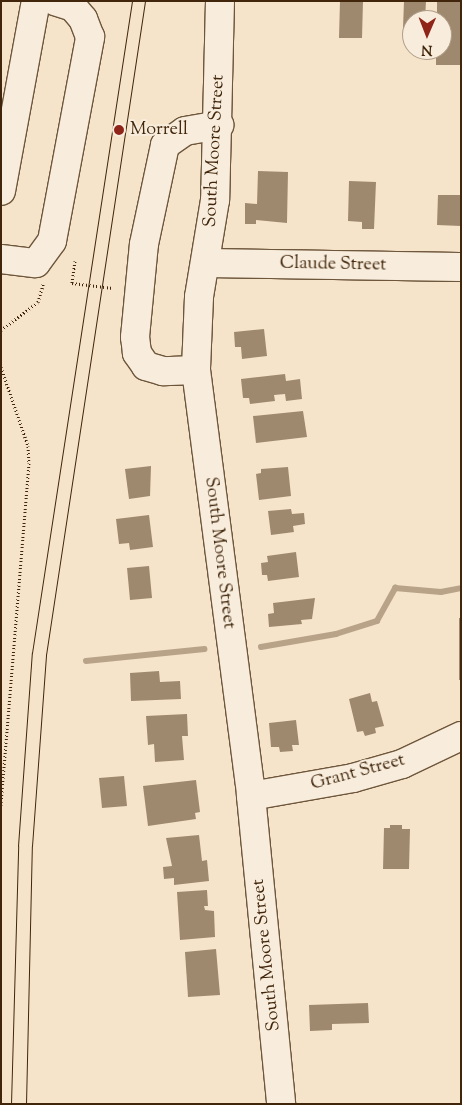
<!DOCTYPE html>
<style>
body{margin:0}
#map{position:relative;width:462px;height:1105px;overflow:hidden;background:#f5e4ca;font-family:"Sorts Mill Goudy",serif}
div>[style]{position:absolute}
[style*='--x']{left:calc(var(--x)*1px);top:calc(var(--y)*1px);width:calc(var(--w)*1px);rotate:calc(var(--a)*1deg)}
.stream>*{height:5.5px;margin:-2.75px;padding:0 2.75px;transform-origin:2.75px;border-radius:2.75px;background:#b8a389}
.building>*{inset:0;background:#9f896e}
.path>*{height:3px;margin-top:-1.5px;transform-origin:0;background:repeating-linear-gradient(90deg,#41260b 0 1px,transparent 0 3.5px)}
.roads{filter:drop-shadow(1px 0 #6e563b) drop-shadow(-1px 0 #6e563b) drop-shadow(0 1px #6e563b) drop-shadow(0 -1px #6e563b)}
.minor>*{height:28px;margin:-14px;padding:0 14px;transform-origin:14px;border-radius:14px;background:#f8eddd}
.tram>*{height:1px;margin:-0.5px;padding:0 0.5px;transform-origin:0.5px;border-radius:0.5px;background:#41260b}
.dots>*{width:14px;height:14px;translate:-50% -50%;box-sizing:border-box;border:2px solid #f8eddd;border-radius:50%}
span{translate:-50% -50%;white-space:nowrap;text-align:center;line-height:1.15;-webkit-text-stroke:4px #f8eddd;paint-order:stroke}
.poi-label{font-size:18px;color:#41260b}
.left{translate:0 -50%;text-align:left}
.street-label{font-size:18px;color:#41260b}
.frame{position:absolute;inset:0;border:2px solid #41260b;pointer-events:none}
.north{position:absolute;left:402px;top:10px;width:50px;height:50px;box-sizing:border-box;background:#f8eddd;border:1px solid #af9d89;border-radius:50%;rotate:181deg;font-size:14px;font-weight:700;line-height:20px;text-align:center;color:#41260b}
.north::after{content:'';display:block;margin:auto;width:18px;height:22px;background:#8f2418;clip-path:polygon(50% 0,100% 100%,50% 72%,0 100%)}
</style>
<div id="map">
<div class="stream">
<div style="--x:261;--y:647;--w:76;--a:-9.8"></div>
<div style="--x:336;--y:634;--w:43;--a:-17.6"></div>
<div style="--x:377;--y:621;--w:38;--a:-61"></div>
<div style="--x:395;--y:588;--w:46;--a:5"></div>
<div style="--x:441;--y:592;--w:20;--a:-11"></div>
<div style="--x:86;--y:661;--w:119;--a:-5.8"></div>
</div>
<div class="building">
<div style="clip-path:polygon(340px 1px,363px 1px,362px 38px,339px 38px)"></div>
<div style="clip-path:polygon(404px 1px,426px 1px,425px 20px,412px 20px,412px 28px,403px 28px)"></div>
<div style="clip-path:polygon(437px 1px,461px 1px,461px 65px,436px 65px,436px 50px,442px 50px,442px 20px,437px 20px)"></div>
<div style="clip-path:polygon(258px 171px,288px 172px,287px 223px,256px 220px,256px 224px,245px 224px,245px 203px,257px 204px)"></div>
<div style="clip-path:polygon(349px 181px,376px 182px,374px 229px,362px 229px,362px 222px,348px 221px)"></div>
<div style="clip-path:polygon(438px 195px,461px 195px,461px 226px,437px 225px)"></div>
<div style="clip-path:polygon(264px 329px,267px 356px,242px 359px,241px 347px,235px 347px,234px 332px)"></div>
<div style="clip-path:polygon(285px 374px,286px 381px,300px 379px,302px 399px,286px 401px,285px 394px,274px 395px,275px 401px,250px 404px,249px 398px,243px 398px,241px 379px)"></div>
<div style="clip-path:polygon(303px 411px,307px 437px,256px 443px,253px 416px)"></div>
<div style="clip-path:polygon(151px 466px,150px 496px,129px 499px,125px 469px)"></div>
<div style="clip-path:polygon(288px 467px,291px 496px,259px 500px,256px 474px,261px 473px,261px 469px)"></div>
<div style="clip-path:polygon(291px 509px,292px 514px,304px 513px,305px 524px,293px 526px,294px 532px,271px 535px,268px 511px)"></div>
<div style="clip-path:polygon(149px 515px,153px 547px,130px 550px,129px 543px,119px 544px,116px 519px)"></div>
<div style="clip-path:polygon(296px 552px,299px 577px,268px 581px,267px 575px,262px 575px,261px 563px,268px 562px,267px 556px)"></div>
<div style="clip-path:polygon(149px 566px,152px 598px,130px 600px,127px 568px)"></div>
<div style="clip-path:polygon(315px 598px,312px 619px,301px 620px,302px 624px,269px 627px,268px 614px,274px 613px,273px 603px)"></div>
<div style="clip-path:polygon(459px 618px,461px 618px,461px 680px,459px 680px)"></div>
<div style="clip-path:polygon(159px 671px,160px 682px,180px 681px,181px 699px,131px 701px,130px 673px)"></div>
<div style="clip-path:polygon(370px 693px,372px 702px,377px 701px,384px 726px,375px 728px,376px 733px,365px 736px,363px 731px,357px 732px,349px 699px)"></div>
<div style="clip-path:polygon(187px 714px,188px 736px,182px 736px,184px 760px,155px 762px,154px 744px,148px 745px,146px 716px)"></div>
<div style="clip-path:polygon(296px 720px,299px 745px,292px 745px,293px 751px,280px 752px,279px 747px,271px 747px,269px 723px)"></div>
<div style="clip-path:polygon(124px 776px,127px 806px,102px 808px,99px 778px)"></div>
<div style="clip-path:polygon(196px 780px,200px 812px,195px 813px,196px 819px,148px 826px,143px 786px)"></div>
<div style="clip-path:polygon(390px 825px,402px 825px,402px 829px,410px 829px,409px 869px,383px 869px,384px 828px,390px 828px)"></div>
<div style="clip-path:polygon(199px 835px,202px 861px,207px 860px,209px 881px,174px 885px,174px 878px,164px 879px,163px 867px,172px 866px,166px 838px)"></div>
<div style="clip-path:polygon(207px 890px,208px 906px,204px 906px,205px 910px,214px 911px,215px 937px,180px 940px,177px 892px)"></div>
<div style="clip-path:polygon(216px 949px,220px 995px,188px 997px,185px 952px)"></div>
<div style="clip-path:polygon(368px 1003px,369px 1023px,332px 1024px,332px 1030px,310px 1031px,309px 1005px)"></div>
</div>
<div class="path">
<div style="--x:75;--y:261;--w:22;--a:98"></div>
<div style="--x:72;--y:283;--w:41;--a:7"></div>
<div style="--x:1;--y:330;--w:46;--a:-37.1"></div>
<div style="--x:38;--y:302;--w:19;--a:-74"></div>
<div style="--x:1;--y:367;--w:83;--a:71.1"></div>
<div style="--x:28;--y:446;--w:17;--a:87"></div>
<div style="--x:29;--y:463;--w:345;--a:94.7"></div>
</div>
<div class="roads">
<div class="minor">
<div style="--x:220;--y:1;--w:199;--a:91.4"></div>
<div style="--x:215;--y:200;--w:98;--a:99.4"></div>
<div style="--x:199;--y:297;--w:73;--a:92.4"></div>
<div style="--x:196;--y:370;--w:430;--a:82.6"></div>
<div style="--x:251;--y:796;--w:309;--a:84.4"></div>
<div style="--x:1;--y:191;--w:193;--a:-79.6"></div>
<div style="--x:1;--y:259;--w:35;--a:7"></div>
<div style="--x:36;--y:263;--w:27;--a:-54"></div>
<div style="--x:52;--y:241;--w:208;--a:-79.4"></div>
<div style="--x:90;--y:37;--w:19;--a:-111"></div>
<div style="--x:83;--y:19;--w:16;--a:-130"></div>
<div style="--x:73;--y:7;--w:19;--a:-162"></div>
<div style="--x:206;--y:263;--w:255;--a:0.9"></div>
<div style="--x:196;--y:370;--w:33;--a:178"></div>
<div style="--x:163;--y:371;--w:18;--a:-164"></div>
<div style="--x:146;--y:366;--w:16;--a:-125"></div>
<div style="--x:137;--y:353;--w:16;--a:-97"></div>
<div style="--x:135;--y:337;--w:93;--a:-84.5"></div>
<div style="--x:144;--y:244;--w:101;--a:-78"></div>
<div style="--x:165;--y:145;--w:24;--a:-35"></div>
<div style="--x:185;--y:131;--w:35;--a:-10"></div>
<div style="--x:251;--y:796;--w:104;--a:-10"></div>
<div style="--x:353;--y:778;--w:51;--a:-15.9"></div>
<div style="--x:402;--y:764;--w:65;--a:-25.4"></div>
</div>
</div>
<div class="tram">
<div style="--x:11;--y:1104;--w:258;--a:-88.4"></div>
<div style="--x:18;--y:846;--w:194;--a:-85.9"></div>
<div style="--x:32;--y:653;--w:660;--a:-81.28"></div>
<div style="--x:26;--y:1104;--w:258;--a:-88.7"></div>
<div style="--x:32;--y:846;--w:192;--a:-85.8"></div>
<div style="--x:46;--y:655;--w:661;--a:-81.39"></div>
</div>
<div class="dots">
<div style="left:119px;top:130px;background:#8f2418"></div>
</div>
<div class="poi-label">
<span class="left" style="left:130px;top:130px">Morrell</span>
</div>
<div class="street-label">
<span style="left:215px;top:151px;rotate:-87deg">South Moore Street</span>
<span style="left:333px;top:265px;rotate:1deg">Claude Street</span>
<span style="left:219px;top:553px;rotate:83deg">South Moore Street</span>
<span style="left:358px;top:773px;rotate:-15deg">Grant Street</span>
<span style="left:267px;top:955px;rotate:-96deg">South Moore Street</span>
</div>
<div class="frame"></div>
<div class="north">N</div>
</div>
